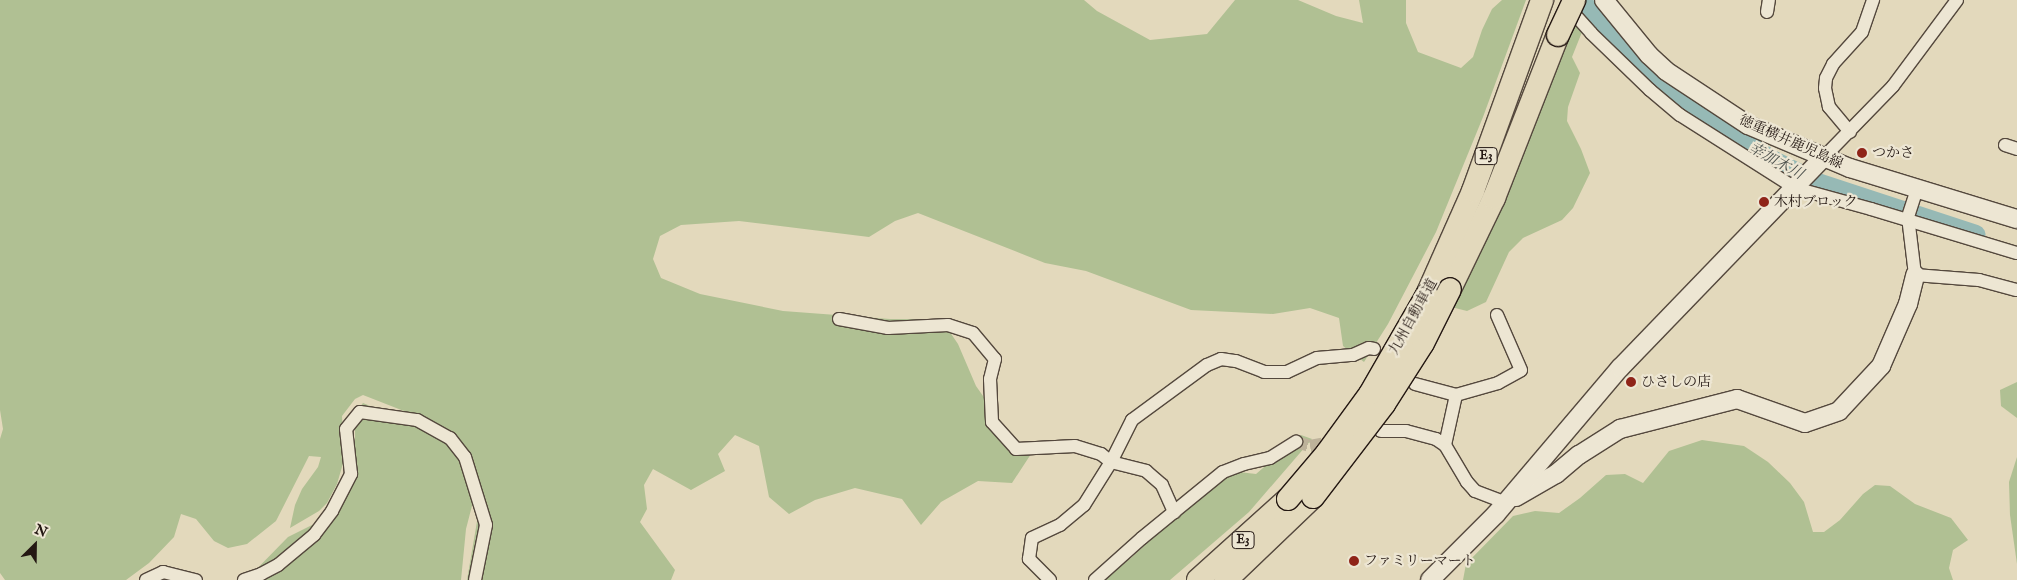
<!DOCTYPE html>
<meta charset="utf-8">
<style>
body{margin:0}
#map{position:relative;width:2017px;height:580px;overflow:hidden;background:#e3d9bc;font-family:"IM FELL English","Noto Serif JP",serif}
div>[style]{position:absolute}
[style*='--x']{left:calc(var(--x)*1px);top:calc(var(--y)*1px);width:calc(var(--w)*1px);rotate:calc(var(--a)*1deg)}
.green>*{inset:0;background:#b0c093}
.river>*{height:21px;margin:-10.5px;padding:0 10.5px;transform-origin:10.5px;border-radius:10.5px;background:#96b9b5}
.street-tunnel>*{height:12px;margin-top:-6px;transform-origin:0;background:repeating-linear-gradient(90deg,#bdb29a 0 12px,transparent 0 18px)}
.roads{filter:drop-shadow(1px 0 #54483d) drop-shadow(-1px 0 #54483d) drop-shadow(0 1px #54483d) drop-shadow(0 -1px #54483d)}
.street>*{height:12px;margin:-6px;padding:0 6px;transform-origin:6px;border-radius:6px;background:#ede6d3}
.secondary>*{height:18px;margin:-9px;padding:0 9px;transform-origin:9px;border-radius:9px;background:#ede6d3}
.highway>*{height:22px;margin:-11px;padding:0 11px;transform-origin:11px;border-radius:11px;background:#e3d9bc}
.bridges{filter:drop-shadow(1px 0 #241813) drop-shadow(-1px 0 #241813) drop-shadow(0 1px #241813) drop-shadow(0 -1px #241813)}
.highway-bridge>*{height:22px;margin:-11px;padding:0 11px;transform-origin:11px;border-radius:11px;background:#e3d9bc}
.dots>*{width:14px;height:14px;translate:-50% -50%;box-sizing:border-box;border:2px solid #ede6d3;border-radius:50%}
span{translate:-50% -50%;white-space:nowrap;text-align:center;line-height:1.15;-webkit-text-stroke:4.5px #ede6d3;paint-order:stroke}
.shield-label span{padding:1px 4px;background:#ede6d3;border:1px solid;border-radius:4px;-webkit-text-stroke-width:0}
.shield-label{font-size:12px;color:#241813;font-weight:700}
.street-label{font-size:14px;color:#241813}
.poi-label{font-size:14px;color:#241813}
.left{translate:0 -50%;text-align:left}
.water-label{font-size:15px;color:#4c504c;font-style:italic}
.north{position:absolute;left:10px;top:520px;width:50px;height:50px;-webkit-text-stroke:4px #ede6d3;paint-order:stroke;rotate:23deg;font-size:14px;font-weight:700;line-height:20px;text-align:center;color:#241813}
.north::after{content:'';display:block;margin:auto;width:18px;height:22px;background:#241813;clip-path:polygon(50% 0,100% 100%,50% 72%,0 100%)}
</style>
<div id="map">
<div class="green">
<div style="clip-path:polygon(0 0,1084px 0,1097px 11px,1150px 40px,1207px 34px,1235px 0,1298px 0,1336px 16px,1363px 23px,1359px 0,1406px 0,1406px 23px,1418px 52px,1461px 68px,1473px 57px,1482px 30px,1492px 9px,1502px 0,1526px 0,1483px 117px,1436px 232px,1388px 324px,1364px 362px,1343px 346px,1339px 318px,1310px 308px,1273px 314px,1191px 310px,1086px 271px,1045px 263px,918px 213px,895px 221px,869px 237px,739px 221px,681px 225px,660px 236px,653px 259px,661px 278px,700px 294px,783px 311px,890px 319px,941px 319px,958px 344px,976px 386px,1009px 433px,1031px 454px,1012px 483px,978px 481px,941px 502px,921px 525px,902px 499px,855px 488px,815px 500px,789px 514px,769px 497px,759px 446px,735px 435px,718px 454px,725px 471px,691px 490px,653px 469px,644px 485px,647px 509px,640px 522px,675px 570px,671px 580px,467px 580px,480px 504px,477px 484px,432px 422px,363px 395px,355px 399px,342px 416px,344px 460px,337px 484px,327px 503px,319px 511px,290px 528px,295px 505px,302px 489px,318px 467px,321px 457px,309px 456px,276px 521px,247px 544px,228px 548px,214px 541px,196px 519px,181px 514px,174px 537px,149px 563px,126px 580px,5px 580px,0 573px,0 439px,3px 429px,0 410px)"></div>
<div style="clip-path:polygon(1575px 17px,1584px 27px,1572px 57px,1580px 73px,1568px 107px,1567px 121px,1581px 149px,1590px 173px,1573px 208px,1562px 220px,1523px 238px,1509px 252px,1486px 302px,1467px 311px,1451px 307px)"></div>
<div style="clip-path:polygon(2017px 382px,2017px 418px,2001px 406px,2000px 390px)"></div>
<div style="clip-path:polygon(363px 403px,446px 438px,458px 457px,473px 502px,466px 529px,461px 580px,246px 580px,288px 537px,316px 523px,355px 473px,355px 413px)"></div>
<div style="clip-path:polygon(1301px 435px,1312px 439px,1249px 512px,1170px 580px,1102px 580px,1131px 558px,1201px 493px,1223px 477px,1239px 472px,1256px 474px)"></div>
<div style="clip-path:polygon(1702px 440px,1744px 446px,1768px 462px,1790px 483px,1804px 502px,1813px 532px,1824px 532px,1840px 520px,1863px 494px,1875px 485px,1890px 486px,1915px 504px,1951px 518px,1968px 540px,1953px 550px,1949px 568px,1953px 580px,1463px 580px,1466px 564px,1513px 516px,1535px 511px,1559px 513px,1580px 498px,1606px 475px,1625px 474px,1643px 483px,1669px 451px)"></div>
<div style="clip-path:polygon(2017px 457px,2017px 564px,2010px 515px,2009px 482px)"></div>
</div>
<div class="river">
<div style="--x:1579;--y:0;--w:103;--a:47.4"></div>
<div style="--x:1649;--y:76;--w:43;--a:41.2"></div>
<div style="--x:1681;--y:104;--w:108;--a:31.8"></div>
<div style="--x:1773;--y:161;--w:49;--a:26.6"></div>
<div style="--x:1817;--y:183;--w:166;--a:18.2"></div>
</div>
<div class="street-tunnel">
<div style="--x:1296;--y:442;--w:15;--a:16"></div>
<div style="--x:1310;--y:446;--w:26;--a:-11"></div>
</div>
<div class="roads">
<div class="street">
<div style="--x:1567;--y:6;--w:36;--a:48"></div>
<div style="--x:1591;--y:33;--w:82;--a:44"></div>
<div style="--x:1650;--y:90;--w:39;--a:40"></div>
<div style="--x:1680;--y:115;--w:136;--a:32.4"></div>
<div style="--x:1795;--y:188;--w:79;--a:15.4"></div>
<div style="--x:1871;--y:209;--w:152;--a:16.8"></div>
<div style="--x:1767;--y:12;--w:12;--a:-81"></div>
<div style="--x:1850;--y:132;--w:33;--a:-130"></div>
<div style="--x:1829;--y:107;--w:19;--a:-102"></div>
<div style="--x:1825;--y:88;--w:10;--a:-84"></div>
<div style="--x:1826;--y:78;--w:16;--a:-63"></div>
<div style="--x:1833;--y:64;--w:43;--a:-47.8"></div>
<div style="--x:1862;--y:32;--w:34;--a:-71"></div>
<div style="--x:2005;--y:145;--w:13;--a:18"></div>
<div style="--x:1823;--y:158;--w:100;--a:-45.8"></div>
<div style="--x:1893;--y:86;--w:107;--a:-53.3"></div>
<div style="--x:1917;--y:189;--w:29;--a:108"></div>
<div style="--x:1908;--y:217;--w:58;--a:83.1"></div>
<div style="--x:1915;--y:275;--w:64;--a:4.5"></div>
<div style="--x:1979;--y:280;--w:39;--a:15"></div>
<div style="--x:839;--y:319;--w:50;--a:10.4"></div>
<div style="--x:888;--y:328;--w:60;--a:-2.9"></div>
<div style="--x:948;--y:325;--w:26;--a:18"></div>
<div style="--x:973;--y:333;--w:34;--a:50"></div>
<div style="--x:995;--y:359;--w:21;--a:104"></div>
<div style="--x:990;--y:379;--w:43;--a:87.3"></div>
<div style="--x:992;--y:422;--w:36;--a:48"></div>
<div style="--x:1016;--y:449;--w:59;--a:-2.9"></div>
<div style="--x:1075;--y:446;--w:27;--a:17"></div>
<div style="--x:1101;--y:454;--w:13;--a:39"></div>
<div style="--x:1111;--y:462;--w:36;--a:14"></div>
<div style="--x:1146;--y:471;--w:21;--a:41"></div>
<div style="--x:1162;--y:485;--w:30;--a:66"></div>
<div style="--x:1415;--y:384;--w:42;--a:15"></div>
<div style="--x:1456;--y:395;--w:51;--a:102.4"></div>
<div style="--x:1456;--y:395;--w:44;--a:-15.9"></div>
<div style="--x:1498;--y:383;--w:26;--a:-29"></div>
<div style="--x:1521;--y:370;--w:60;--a:-113.6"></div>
<div style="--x:1381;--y:431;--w:25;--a:0"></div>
<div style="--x:1406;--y:431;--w:31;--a:15"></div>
<div style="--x:1436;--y:439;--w:11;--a:34"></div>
<div style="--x:1445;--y:445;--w:43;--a:59.3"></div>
<div style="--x:1467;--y:482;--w:12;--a:48"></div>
<div style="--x:1475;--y:491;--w:34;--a:21"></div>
<div style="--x:146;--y:580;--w:19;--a:-25"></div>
<div style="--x:163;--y:572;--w:34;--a:14"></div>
<div style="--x:244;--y:580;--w:18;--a:-19"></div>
<div style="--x:261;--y:574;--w:19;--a:-28"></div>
<div style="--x:278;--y:565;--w:47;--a:-39.8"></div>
<div style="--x:314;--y:535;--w:30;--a:-53"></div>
<div style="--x:332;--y:511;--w:42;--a:-62.8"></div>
<div style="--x:351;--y:474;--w:45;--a:-96.3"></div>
<div style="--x:346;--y:429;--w:22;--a:-51"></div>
<div style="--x:360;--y:412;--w:58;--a:8"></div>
<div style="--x:417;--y:420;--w:38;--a:29"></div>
<div style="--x:450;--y:438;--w:24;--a:52"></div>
<div style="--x:465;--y:457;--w:71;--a:72.8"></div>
<div style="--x:486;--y:525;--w:56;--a:101.3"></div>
<div style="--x:1050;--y:580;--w:30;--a:-135"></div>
<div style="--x:1029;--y:559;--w:21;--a:-82"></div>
<div style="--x:1032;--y:538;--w:31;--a:-25"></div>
<div style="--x:1060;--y:525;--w:31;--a:-40"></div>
<div style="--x:1084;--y:505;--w:51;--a:-57.9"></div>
<div style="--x:1111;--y:462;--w:47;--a:-63.4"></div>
<div style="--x:1132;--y:420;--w:93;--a:-36.3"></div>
<div style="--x:1207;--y:365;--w:15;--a:-23"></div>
<div style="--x:1221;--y:359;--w:15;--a:8"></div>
<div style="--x:1236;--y:361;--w:30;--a:21"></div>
<div style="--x:1264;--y:372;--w:23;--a:0"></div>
<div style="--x:1287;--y:372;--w:33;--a:-25"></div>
<div style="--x:1317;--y:358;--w:36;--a:-5"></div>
<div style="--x:1353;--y:355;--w:17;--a:-24"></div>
<div style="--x:1369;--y:348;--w:5;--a:11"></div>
<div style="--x:1095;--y:580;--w:63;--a:-41.8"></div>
<div style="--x:1142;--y:538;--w:104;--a:-39.2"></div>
<div style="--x:1223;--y:472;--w:22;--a:-21"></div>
<div style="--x:1244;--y:464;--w:27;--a:-13"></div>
<div style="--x:1270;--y:458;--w:31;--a:-32"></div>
</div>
<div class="secondary">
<div style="--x:1604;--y:0;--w:71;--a:50.7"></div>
<div style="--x:1649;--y:55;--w:23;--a:43"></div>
<div style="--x:1666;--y:71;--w:98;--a:33.4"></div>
<div style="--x:1748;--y:125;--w:111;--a:22.9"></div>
<div style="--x:1850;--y:168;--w:175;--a:17"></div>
<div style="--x:1516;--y:497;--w:46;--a:-29.9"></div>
<div style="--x:1556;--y:474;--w:30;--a:-40"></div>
<div style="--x:1579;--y:455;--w:49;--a:-32.4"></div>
<div style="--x:1620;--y:429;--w:121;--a:-14.4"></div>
<div style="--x:1737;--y:399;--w:72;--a:19.4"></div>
<div style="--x:1805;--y:423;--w:36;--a:-19"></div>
<div style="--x:1839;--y:411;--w:62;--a:-47"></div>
<div style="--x:1881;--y:366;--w:68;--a:-66.5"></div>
<div style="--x:1908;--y:304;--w:30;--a:-76"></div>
<div style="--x:1430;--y:580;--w:93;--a:-45"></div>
<div style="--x:1496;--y:514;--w:192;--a:-49.7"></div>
<div style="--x:1620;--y:368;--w:292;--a:-46"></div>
</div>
<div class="highway">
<div style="--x:1450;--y:289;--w:101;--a:-64.2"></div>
<div style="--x:1494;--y:198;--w:175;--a:-68.6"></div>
<div style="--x:1427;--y:295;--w:114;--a:-66.1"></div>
<div style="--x:1473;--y:191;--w:203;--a:-70.1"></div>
<div style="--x:1198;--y:580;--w:121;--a:-42"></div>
<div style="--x:1226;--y:580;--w:120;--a:-43.7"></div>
</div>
</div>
<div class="bridges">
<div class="highway-bridge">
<div style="--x:1558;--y:35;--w:38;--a:-65"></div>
<div style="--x:1313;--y:497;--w:117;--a:-52.6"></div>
<div style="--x:1384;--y:404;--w:72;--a:-57.4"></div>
<div style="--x:1423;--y:343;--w:60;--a:-63.4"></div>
<div style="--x:1288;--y:499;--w:60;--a:-49.7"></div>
<div style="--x:1327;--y:453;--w:73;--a:-53.9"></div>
<div style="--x:1370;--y:394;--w:114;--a:-60.1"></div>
</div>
</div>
<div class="dots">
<div style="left:1862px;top:153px;background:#8f2418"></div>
<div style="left:1764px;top:202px;background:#8f2418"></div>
<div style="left:1631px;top:382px;background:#8f2418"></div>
<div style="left:1354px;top:561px;background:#8f2418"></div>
</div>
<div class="shield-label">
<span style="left:1486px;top:156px">E3</span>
<span style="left:1243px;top:540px">E3</span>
</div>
<div class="street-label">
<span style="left:1791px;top:142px;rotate:24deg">徳重横井鹿児島線</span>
<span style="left:1413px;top:317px;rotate:-61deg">九州自動車道</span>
</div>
<div class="poi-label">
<span class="left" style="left:1872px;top:153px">つかさ</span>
<span class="left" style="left:1774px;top:202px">木村ブロック</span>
<span class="left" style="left:1641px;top:382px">ひさしの店</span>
<span class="left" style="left:1364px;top:561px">ファミリーマート</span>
</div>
<div class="water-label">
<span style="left:1776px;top:161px;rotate:29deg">幸加木川</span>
</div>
<div class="north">N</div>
</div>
